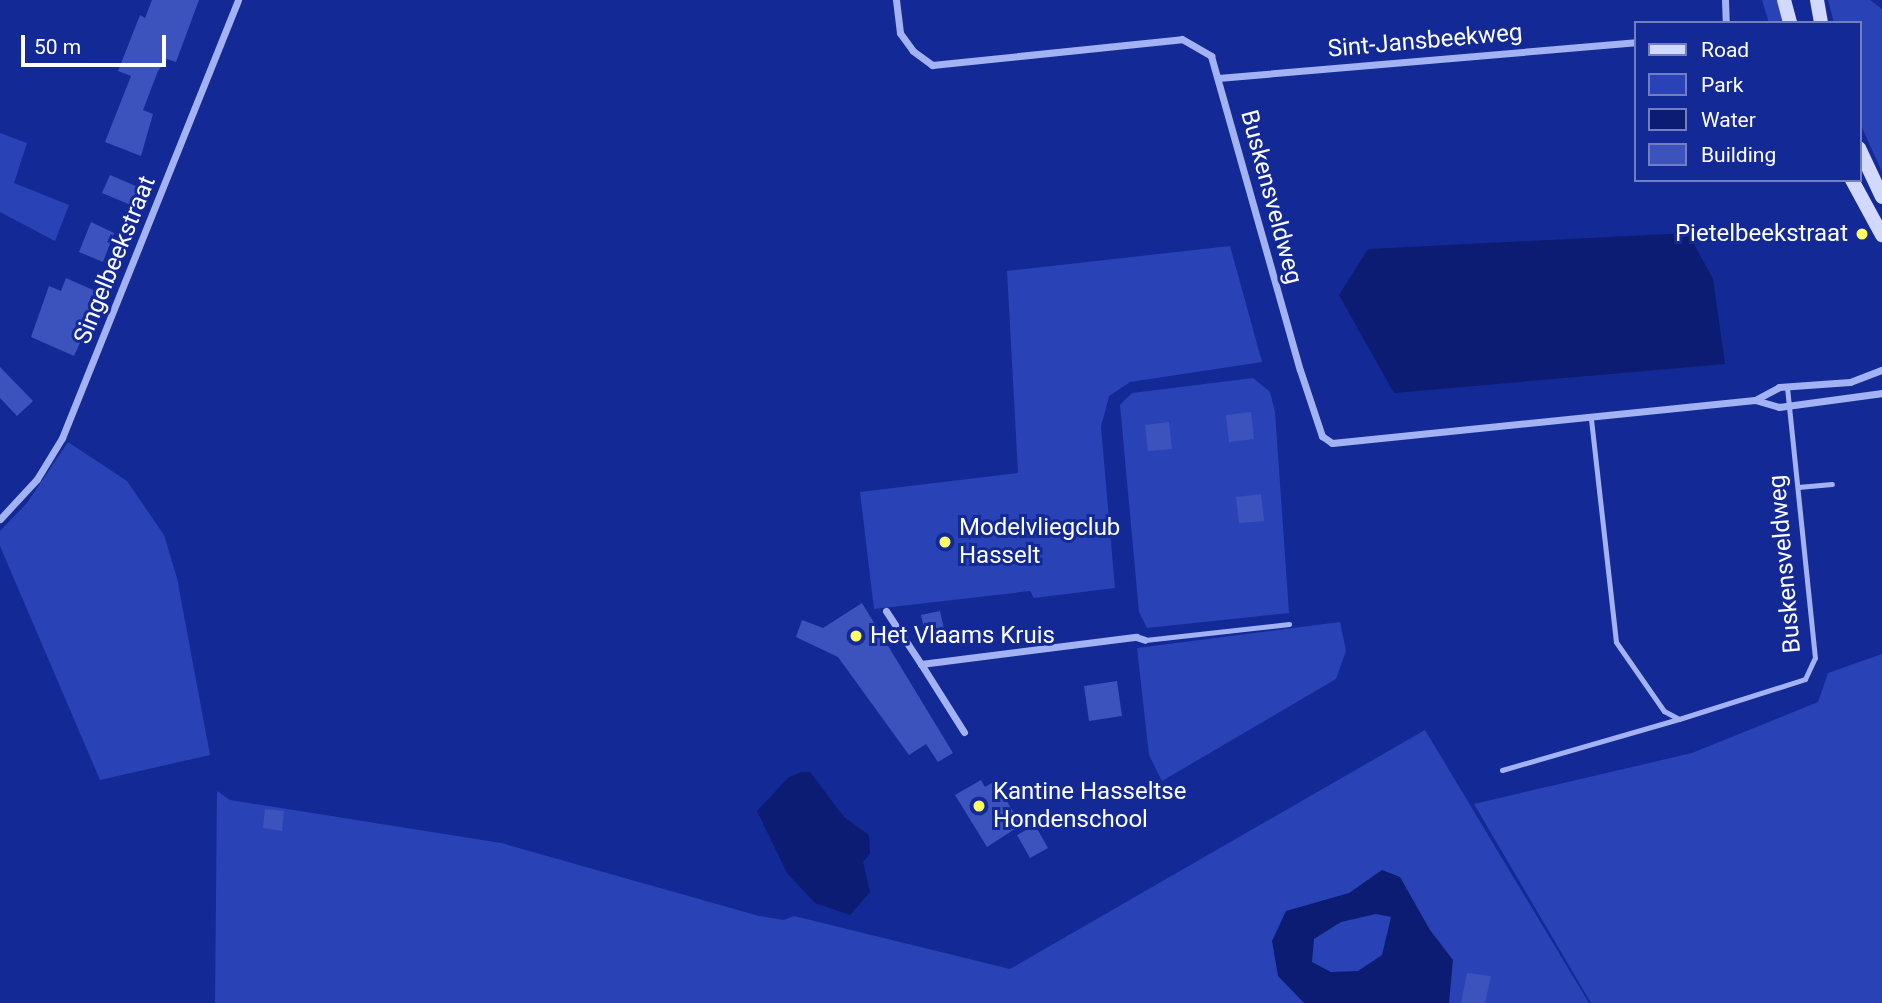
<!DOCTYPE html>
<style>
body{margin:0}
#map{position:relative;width:1882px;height:1003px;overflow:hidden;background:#132996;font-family:Roboto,sans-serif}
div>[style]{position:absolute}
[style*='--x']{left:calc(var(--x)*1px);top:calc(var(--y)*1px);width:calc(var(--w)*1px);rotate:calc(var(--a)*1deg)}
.green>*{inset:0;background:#2943b6}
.water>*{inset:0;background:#0b1c72}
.building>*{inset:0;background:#3c53be}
.lane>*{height:5px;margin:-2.5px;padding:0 2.5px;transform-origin:2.5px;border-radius:2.5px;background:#a3b2f3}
.street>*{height:7px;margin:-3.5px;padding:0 3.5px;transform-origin:3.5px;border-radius:3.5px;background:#a3b2f3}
.secondary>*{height:14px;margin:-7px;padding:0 7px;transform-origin:7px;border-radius:7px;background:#d2d9fc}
.dots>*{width:19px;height:19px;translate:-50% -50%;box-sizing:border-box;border:4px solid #132996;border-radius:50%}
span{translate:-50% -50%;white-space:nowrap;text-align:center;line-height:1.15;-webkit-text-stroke:6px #132996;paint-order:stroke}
.street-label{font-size:24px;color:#fff}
.poi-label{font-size:24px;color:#fff}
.right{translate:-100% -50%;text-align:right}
.left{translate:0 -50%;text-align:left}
.legend{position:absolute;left:1634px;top:21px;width:228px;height:161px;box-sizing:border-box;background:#132996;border:2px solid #717fc0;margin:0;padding:9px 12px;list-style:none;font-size:21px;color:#fff}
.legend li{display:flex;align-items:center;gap:14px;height:35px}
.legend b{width:35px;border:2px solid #717fc0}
.scale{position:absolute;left:21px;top:35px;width:145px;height:32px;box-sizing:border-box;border:4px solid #fff;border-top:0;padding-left:9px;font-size:21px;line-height:24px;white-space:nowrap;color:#fff;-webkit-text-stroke:5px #132996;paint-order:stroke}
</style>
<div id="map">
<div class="green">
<div style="clip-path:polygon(1762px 0,1777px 0,1784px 23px,1769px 23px)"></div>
<div style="clip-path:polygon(1828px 0,1870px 0,1882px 9px,1882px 172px,1859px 121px,1859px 23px,1834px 23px)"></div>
<div style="clip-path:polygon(0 133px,27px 143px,14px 183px,69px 205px,55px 241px,0 212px)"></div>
<div style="clip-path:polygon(1230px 246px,1262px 362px,1130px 382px,1109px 396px,1101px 427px,1115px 588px,1034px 598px,1030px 591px,874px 609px,860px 492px,1018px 473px,1007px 271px)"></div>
<div style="clip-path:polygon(1253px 378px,1270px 392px,1275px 412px,1289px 613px,1147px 628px,1139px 612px,1120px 405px,1132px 393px)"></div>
<div style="clip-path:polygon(68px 442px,127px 481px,164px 535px,177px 578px,210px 755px,100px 780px,0 546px,0 531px,27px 503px)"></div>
<div style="clip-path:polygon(1340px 622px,1346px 651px,1336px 679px,1162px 781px,1149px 755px,1137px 648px)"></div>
<div style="clip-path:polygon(1882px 654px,1882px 1003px,1591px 1003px,1474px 804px,1692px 753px,1818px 702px,1828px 673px)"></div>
<div style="clip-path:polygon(1425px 730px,1589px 1003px,215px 1003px,217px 791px,230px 800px,501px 843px,759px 916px,784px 920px,794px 916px,1010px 969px)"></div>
</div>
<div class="water">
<div style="clip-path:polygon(1688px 233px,1713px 279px,1725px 364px,1394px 393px,1339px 295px,1368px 249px)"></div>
<div style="clip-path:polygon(802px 772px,810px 772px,844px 817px,869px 835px,870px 854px,863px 862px,870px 892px,850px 915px,815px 903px,787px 873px,757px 811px,789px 777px)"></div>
<div style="clip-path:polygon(evenodd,1382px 870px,1400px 877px,1430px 930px,1453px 960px,1449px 1003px,1304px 1003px,1278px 976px,1272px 941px,1286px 911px,1349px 893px,1382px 870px,1376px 914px,1391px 917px,1382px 955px,1358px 971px,1331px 972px,1312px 962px,1314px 939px,1341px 922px,1376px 914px)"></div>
</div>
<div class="building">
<div style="clip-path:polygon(152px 0,199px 0,176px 62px,167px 59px,158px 71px,143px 110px,153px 114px,141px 156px,105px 142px,131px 76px,118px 71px,140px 15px,145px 18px)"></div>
<div style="clip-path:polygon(110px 175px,145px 190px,138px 208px,102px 193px)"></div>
<div style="clip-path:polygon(91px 222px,114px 233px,103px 262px,79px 252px)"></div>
<div style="clip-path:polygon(66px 278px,102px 294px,74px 356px,31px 337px,49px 286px,61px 291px)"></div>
<div style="clip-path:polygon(0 367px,33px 401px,17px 416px,0 398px)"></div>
<div style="clip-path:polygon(1251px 412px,1254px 439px,1229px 442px,1226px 415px)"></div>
<div style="clip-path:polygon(1169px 422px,1172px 449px,1148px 451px,1145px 425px)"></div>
<div style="clip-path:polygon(1261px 494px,1264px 521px,1239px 523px,1236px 497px)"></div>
<div style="clip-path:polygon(862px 603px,953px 753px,938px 762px,926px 744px,909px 755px,838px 657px,796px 637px,802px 620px,823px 628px)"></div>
<div style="clip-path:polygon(940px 611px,944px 629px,925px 633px,921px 615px)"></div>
<div style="clip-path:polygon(1117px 681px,1122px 716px,1089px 721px,1084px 686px)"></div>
<div style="clip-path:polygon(981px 780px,985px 787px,995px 781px,1021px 825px,987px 847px,955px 795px)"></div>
<div style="clip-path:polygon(265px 809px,284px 811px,282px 831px,263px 828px)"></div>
<div style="clip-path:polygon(1035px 825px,1048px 848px,1030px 858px,1017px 835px)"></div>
<div style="clip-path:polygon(1467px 973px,1491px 976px,1485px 1003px,1461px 1003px)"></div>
</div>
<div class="lane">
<div style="--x:1591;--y:419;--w:224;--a:83.6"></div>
<div style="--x:1616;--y:642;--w:84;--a:55.2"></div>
<div style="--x:1664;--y:711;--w:17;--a:28"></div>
<div style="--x:1679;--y:719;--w:132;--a:-17.6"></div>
<div style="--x:1805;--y:679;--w:23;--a:-65"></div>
<div style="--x:1815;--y:658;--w:272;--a:-95.9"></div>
<div style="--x:1798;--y:487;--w:34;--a:-5"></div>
<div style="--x:1145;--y:640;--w:145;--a:-6.3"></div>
<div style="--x:1502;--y:770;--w:184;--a:-16.1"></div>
</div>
<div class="street">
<div style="--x:896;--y:0;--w:33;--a:83"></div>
<div style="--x:900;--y:33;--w:22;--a:54"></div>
<div style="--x:913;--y:51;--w:24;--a:36"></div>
<div style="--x:932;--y:65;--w:251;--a:-5.9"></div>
<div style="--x:1182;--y:39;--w:34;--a:30"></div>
<div style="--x:1211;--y:56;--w:326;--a:74.2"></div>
<div style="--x:1300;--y:370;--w:70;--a:71.6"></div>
<div style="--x:1322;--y:436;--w:12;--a:35"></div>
<div style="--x:1332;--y:443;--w:425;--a:-5.8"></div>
<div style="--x:1755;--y:400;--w:27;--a:-28"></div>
<div style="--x:1779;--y:387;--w:71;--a:-4"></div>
<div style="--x:1850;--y:382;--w:34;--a:-21"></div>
<div style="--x:1725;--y:0;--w:23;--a:88"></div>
<div style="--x:1218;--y:78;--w:419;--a:-4.9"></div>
<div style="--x:1755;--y:400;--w:25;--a:16"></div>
<div style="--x:1779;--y:407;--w:104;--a:-7.7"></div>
<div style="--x:0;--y:519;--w:54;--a:-47.2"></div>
<div style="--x:37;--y:479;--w:48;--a:-58.6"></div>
<div style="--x:62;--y:438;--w:472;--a:-68.1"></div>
<div style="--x:886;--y:611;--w:64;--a:56.6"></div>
<div style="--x:964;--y:732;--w:80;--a:-122.3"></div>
<div style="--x:921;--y:664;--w:217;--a:-7.2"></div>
<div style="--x:1136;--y:637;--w:9;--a:18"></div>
</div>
<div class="secondary">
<div style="--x:1784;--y:0;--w:24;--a:75"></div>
<div style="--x:1817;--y:0;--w:23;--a:80"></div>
<div style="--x:1859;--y:148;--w:54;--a:64.9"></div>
<div style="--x:1852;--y:180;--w:63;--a:61.4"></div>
</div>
<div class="dots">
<div style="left:1862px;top:234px;background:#fffc65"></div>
<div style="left:945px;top:542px;background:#fffc65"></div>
<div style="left:856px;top:636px;background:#fffc65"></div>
<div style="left:979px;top:806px;background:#fffc65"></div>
</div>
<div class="street-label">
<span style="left:1425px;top:41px;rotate:-5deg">Sint-Jansbeekweg</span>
<span style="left:1271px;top:197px;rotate:75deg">Buskensveldweg</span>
<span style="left:115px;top:260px;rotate:-68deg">Singelbeekstraat</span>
<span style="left:1785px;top:564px;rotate:-95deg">Buskensveldweg</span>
</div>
<div class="poi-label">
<span class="right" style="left:1848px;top:234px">Pietelbeekstraat</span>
<span class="left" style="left:959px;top:542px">Modelvliegclub<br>Hasselt</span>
<span class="left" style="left:870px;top:636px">Het Vlaams Kruis</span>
<span class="left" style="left:993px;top:806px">Kantine Hasseltse<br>Hondenschool</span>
</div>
<ul class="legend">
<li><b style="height:9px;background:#d2d9fc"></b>Road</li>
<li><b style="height:19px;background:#2943b6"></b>Park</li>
<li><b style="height:19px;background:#0b1c72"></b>Water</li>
<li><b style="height:19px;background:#3c53be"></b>Building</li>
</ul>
<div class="scale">50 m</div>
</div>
